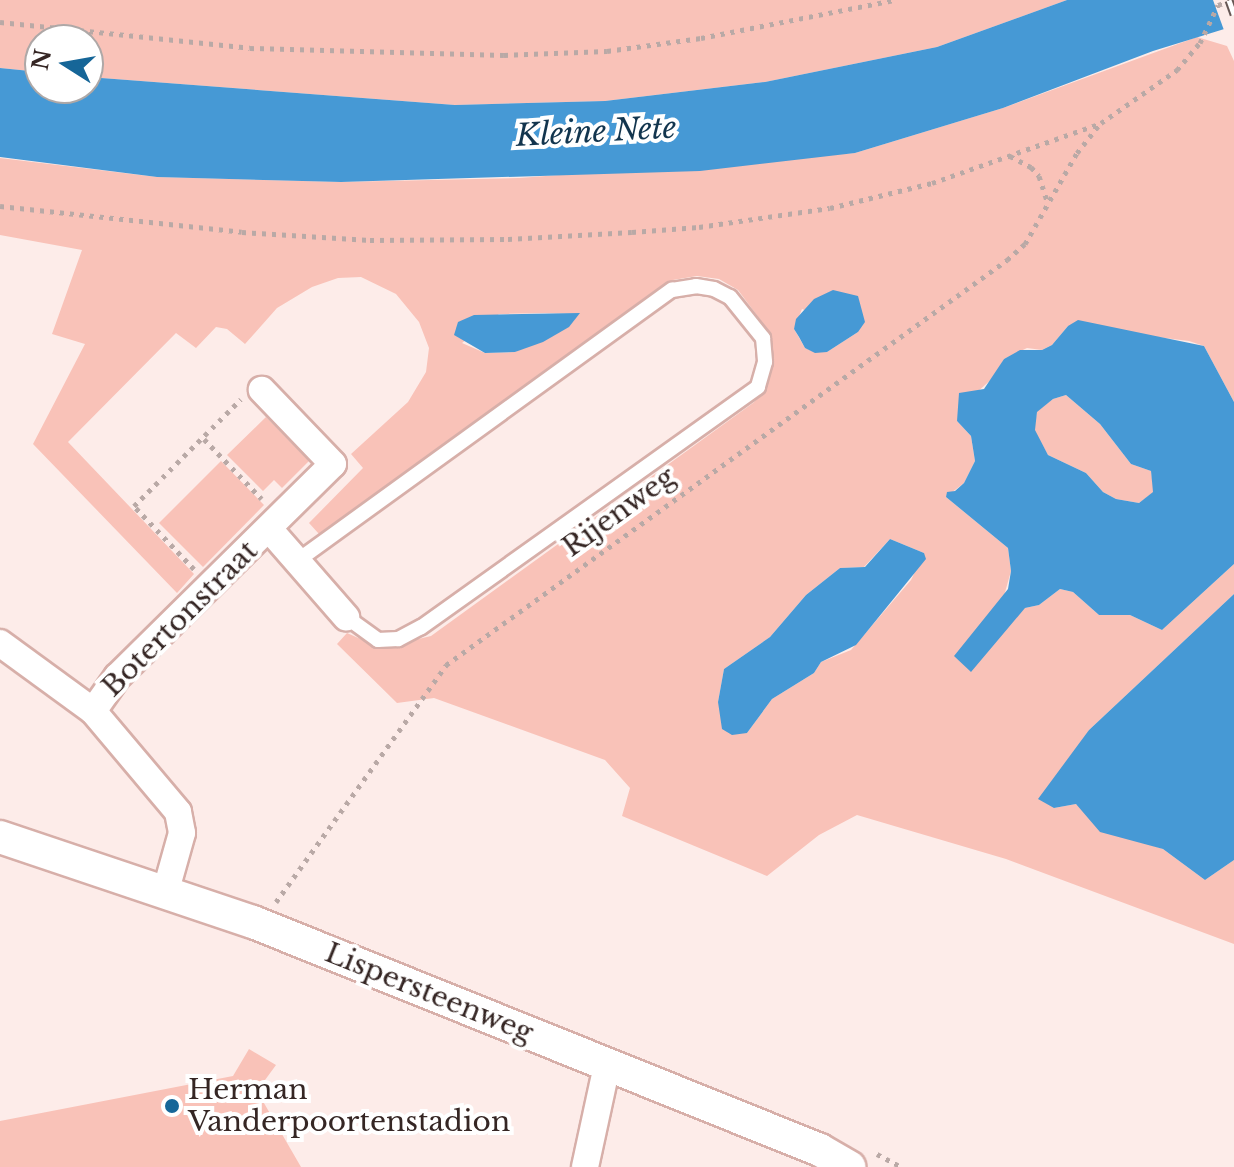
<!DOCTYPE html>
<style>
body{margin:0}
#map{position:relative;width:1234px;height:1167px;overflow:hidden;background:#fdece9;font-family:"Libre Baskerville",serif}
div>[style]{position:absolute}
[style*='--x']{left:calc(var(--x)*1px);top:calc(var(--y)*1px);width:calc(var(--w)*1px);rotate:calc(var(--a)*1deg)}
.green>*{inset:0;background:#f9c2b8}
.water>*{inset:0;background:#4699d5}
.pier>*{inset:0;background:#fdece9}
.path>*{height:5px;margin-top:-2.5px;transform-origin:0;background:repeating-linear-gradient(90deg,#b9a9a6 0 4px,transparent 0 10px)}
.roads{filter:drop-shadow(2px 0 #d7afa9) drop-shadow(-2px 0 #d7afa9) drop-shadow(0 2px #d7afa9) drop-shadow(0 -2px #d7afa9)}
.service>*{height:14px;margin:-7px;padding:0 7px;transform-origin:7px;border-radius:7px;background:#fff}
.minor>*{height:26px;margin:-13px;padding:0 13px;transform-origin:13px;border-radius:13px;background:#fff}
.tertiary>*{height:32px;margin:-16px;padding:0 16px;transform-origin:16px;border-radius:16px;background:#fff}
.rail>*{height:9px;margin-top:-4.5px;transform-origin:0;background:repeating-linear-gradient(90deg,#fff 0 18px,#665754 0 36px);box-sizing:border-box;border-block:2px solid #665754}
.dots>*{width:22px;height:22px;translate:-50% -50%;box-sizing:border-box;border:4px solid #fff;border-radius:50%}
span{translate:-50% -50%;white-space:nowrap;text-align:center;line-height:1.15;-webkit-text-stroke:8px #fff;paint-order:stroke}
.street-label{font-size:28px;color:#352624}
.poi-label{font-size:28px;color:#352624}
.left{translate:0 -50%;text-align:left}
.water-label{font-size:30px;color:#12354e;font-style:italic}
.north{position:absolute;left:24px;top:24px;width:80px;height:80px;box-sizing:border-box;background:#fff;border:2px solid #aea8a7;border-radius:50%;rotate:281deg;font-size:22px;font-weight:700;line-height:32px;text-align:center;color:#352624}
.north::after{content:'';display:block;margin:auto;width:28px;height:36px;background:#166698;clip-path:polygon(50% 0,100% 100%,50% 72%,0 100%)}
</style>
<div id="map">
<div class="green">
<div style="clip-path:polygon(0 0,1067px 0,937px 47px,765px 82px,605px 101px,455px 105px,88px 77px,88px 40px,40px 40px,40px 72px,0 68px)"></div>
<div style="clip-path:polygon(evenodd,1197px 37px,1227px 46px,1234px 61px,1234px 402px,1204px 346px,1189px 341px,1068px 326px,1052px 345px,1042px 350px,1027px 348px,1004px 359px,994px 377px,976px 393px,957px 421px,971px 436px,975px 461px,964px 483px,946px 497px,1008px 548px,1011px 571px,1004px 596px,1025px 608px,1039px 605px,1060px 589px,1073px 592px,1099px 615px,1130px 615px,1162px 630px,1234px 564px,1234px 594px,1089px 730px,1054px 808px,1076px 804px,1136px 840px,1163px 849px,1205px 880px,1234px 860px,1234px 944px,1006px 859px,857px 815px,819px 835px,767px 876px,622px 816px,630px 788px,605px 760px,434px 698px,397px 703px,337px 644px,347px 633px,381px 648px,431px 636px,753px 403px,765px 391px,773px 362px,771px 334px,738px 290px,719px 279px,697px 276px,673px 280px,443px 449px,319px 534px,309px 523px,363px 468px,351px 454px,408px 402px,426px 372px,429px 348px,419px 322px,396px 294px,361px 277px,338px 278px,312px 287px,277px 308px,245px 344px,227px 329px,216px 327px,196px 348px,176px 333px,68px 442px,194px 574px,177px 593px,33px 444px,85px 344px,52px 334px,82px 250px,0 235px,0 158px,157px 177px,341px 182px,519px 178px,855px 153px,1003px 108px,1197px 37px,802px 309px,858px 332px,827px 352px,815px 352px,805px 348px,794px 329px,802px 309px,1197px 37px,545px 313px,579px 314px,515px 352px,485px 353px,462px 343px,499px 314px,545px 313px,1197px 37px,890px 539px,924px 553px,911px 580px,851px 650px,821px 662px,814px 673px,772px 699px,747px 733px,718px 702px,724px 669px,770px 637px,806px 595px,840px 568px,864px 567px,890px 539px)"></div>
<div style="clip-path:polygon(1066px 395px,1100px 424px,1131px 464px,1151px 471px,1154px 492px,1139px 503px,1116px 499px,1103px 492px,1086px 473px,1048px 455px,1034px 430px,1037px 411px,1053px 399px)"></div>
<div style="clip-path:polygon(266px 417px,309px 461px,282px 488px,274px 480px,263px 491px,227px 455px)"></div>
<div style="clip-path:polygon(221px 461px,264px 505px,203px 567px,159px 523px)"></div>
<div style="clip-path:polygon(249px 1049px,276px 1065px,257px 1091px,301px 1167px,0 1167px,0 1121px,233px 1076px)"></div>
</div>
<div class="water">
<div style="clip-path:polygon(1067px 0,1234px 0,1234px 26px,1153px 51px,1003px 108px,855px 153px,700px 171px,341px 182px,157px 177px,0 157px,0 68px,40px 72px,40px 88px,88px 88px,88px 77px,455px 105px,605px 101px,765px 82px,937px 47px)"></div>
<div style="clip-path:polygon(833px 290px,858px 296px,865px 322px,858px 332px,827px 352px,815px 353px,805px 348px,799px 337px,794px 329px,796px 319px,814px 299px)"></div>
<div style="clip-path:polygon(580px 313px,569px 327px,543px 342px,515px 352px,485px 353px,454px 335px,458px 322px,474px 315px)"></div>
<div style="clip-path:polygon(evenodd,1078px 320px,1204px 346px,1234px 402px,1234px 564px,1162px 630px,1130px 615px,1099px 615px,1073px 592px,1060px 589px,1039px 605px,1025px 608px,971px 672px,954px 656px,1008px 589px,1011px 571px,1008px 548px,946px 497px,947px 492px,955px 491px,964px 483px,975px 461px,971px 436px,957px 421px,959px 393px,984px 389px,1004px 359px,1020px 350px,1042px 350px,1052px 345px,1068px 326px,1078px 320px,1066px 395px,1100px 424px,1131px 464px,1151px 471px,1153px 492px,1139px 503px,1116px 499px,1103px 492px,1086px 473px,1048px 455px,1035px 430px,1037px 412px,1053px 399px,1066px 395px)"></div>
<div style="clip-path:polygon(890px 539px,924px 553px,926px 559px,856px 645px,821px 662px,814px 673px,772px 699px,747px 733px,732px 735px,722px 729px,718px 702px,724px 669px,770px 637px,806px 595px,840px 568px,865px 567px)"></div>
<div style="clip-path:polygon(1234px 594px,1234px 860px,1205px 880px,1163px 849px,1100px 832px,1076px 804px,1054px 808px,1038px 799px,1089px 730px)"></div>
</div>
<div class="pier">
<div style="clip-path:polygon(1213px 0,1234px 0,1234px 30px,1225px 33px)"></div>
</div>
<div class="path">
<div style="--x:0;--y:22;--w:251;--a:5.9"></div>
<div style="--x:250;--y:48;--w:254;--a:1.6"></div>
<div style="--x:504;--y:55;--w:103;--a:-2.2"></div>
<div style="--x:607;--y:51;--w:95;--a:-7.9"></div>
<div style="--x:701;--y:38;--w:197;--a:-11.1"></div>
<div style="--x:1010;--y:156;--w:24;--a:28"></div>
<div style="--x:1031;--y:167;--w:12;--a:48"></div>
<div style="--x:1039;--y:176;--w:28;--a:72"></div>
<div style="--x:0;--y:206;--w:243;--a:6.1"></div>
<div style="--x:242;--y:232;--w:128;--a:3.6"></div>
<div style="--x:370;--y:240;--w:138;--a:-0.4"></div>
<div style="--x:508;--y:239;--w:124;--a:-3.2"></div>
<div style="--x:632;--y:232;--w:67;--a:-4.3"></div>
<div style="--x:699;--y:227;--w:132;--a:-8.3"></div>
<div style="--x:830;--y:208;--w:105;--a:-13.8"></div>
<div style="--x:932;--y:183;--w:179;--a:-19.5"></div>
<div style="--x:1101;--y:123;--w:93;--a:-34.9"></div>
<div style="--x:1177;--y:70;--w:35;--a:-50"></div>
<div style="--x:1200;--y:43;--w:42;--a:-64.7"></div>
<div style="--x:1218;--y:5;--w:15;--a:-20"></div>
<div style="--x:204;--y:439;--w:83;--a:46"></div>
<div style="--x:194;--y:569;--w:87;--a:-133.6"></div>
<div style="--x:134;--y:506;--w:151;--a:-45"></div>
<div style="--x:276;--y:902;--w:292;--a:-54.3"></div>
<div style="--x:446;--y:665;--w:692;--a:-35.83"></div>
<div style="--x:1007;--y:260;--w:24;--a:-42"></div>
<div style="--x:1025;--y:244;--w:105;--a:-60.3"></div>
<div style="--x:1077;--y:153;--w:37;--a:-52"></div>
<div style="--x:877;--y:1154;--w:27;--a:28"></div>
</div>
<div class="roads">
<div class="service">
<div style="--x:297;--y:561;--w:463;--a:-35.9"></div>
<div style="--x:672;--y:290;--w:24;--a:-9"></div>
<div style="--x:696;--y:286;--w:18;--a:9"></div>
<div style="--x:714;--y:289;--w:18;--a:27"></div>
<div style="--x:730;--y:297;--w:53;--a:51.2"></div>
<div style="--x:763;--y:338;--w:24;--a:85"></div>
<div style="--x:765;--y:362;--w:26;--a:106"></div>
<div style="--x:758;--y:387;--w:414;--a:144.5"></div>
<div style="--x:421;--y:627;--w:26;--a:152"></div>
<div style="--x:398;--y:639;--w:20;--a:177"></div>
<div style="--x:378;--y:640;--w:39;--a:-144"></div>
</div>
<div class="minor">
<div style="--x:270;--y:530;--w:116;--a:48.9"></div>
<div style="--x:0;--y:643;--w:115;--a:36.2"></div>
<div style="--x:93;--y:711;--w:132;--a:49.9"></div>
<div style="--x:178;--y:812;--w:21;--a:79"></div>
<div style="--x:182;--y:833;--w:59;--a:105.7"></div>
<div style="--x:93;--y:711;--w:42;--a:-54.8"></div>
<div style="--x:117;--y:677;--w:303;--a:-44.6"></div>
<div style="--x:333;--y:464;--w:103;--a:-133.8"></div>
<div style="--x:585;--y:1167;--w:104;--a:-77.8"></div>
</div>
<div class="tertiary">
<div style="--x:0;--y:837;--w:267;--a:18.6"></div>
<div style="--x:253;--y:922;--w:611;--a:21.91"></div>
<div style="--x:820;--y:1150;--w:34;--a:30"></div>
</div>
</div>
<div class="rail">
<div style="--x:1229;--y:0;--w:15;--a:70"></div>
</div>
<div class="dots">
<div style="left:172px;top:1106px;background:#166698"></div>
</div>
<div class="street-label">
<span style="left:619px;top:512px;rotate:-36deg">Rijenweg</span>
<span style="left:180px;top:619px;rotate:-45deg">Botertonstraat</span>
<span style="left:429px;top:993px;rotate:22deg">Lispersteenweg</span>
</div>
<div class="poi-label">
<span class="left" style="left:188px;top:1106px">Herman<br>Vanderpoortenstadion</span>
</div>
<div class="water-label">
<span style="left:596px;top:132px;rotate:-3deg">Kleine Nete</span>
</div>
<div class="north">N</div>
</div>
